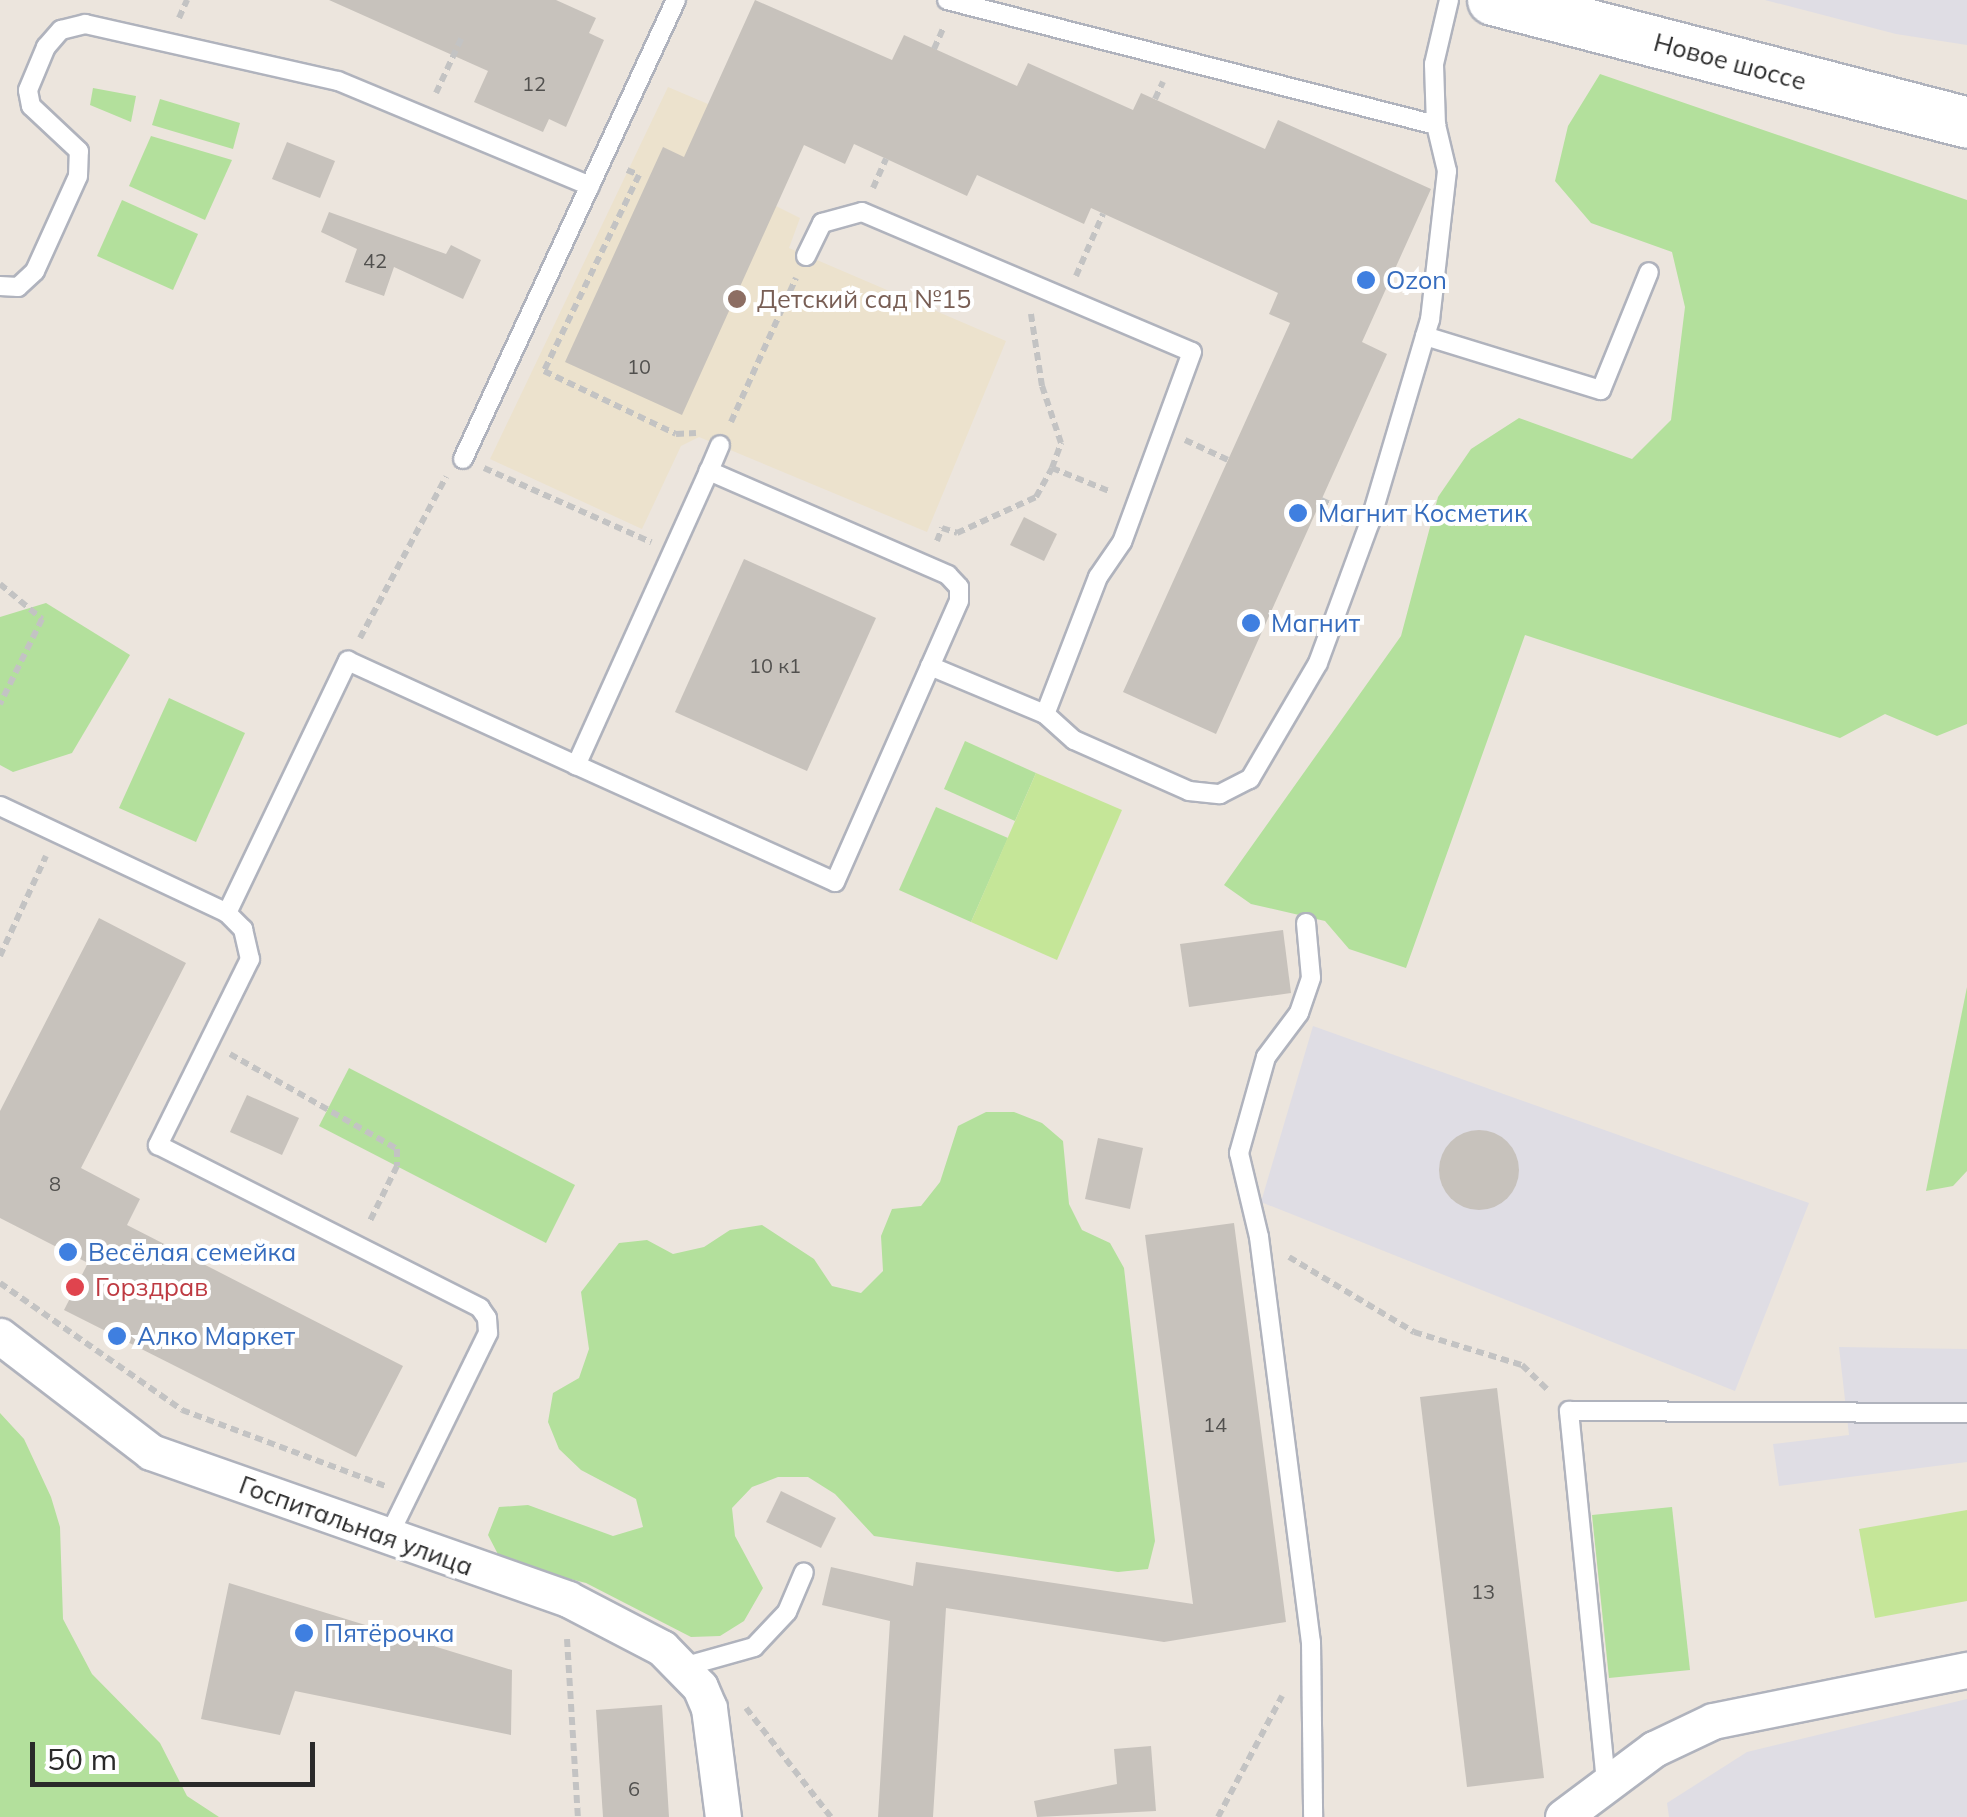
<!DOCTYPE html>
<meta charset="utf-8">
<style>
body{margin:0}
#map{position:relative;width:1967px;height:1817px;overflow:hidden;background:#ece5dd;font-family:Mulish,sans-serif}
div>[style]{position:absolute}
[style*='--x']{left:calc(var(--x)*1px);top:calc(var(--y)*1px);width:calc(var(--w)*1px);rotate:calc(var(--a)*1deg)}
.industrial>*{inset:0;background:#dfdde4}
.education>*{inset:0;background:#ece2cd}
.green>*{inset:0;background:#b3e09c}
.pitch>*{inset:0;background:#c5e698}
.building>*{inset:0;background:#c7c2bc}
.round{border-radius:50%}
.path>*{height:6px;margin-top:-3px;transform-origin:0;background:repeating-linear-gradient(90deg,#c3c3c3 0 8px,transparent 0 13px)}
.roads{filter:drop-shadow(2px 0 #b0b3bd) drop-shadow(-2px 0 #b0b3bd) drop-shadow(0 2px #b0b3bd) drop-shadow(0 -2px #b0b3bd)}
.lane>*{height:18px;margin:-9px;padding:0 9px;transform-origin:9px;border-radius:9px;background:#fff}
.street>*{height:35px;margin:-17.5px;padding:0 17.5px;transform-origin:17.5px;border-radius:17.5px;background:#fff}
.secondary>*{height:50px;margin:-25px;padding:0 25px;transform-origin:25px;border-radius:25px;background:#fff}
.dots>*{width:28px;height:28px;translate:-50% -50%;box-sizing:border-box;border:5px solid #fff;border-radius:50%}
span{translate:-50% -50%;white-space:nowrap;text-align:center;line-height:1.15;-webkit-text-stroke:8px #fff;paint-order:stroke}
.number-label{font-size:20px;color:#51504e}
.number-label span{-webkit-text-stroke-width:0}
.street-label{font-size:25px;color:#2a2a2a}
.shop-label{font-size:25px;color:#366cbe}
.left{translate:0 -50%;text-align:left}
.education-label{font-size:25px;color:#785e54}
.health-label{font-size:25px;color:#be3a42}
.scale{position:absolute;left:30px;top:1742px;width:285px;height:45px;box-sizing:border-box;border:5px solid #2a2a2a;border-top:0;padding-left:12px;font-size:30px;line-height:35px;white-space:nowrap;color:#2a2a2a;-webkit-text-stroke:8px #fff;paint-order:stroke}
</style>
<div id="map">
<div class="industrial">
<div style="clip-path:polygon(1765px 0,1967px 0,1967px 45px,1896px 34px)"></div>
<div style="clip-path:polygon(1313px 1026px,1809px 1203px,1735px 1391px,1261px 1202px)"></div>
<div style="clip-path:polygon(1839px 1347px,1967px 1349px,1967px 1462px,1779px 1486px,1773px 1444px,1849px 1435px)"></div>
<div style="clip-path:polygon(1967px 1699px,1967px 1817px,1669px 1817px,1667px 1803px,1747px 1752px)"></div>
</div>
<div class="education">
<div style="clip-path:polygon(668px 87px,708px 104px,776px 206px,800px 218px,789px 248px,1006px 341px,927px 532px,699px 437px,681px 446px,642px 529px,490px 459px)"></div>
</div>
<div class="green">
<div style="clip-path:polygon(1600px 74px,1967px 200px,1967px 724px,1937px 736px,1885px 714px,1840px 738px,1525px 635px,1406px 968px,1349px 949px,1325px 921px,1251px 904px,1224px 885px,1401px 636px,1438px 497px,1471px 449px,1519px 418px,1632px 459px,1671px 420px,1685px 307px,1672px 252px,1591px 223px,1555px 181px,1568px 126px)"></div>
<div style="clip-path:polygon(93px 88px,136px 96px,131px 122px,90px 105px)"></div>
<div style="clip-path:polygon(160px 99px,240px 123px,233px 149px,152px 125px)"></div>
<div style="clip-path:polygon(151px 136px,232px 160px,205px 220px,129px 186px)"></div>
<div style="clip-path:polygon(122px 200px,198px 234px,173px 290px,97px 256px)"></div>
<div style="clip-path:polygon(46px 603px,130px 655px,72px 753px,13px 772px,0 765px,0 617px)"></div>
<div style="clip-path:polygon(169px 698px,245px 733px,196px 842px,119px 808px)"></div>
<div style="clip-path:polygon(965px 741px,1036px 773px,1015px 821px,944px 789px)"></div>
<div style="clip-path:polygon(936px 807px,1008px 838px,971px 922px,899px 890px)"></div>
<div style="clip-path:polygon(1967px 987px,1967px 1171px,1953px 1186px,1926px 1191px)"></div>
<div style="clip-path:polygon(349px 1068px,575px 1185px,546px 1243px,319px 1126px)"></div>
<div style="clip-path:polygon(986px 1112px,1014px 1112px,1042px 1123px,1063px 1141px,1069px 1204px,1082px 1230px,1110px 1243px,1124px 1268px,1155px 1541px,1148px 1569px,1118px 1572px,874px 1536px,835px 1494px,808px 1477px,778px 1477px,752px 1487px,732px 1508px,735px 1536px,763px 1588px,744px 1621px,720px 1636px,691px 1637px,586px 1583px,502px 1562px,488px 1535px,499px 1507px,528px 1505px,613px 1536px,643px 1527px,636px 1499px,581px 1470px,559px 1449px,548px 1422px,553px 1393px,579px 1378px,589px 1349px,581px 1292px,619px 1243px,647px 1240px,673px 1254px,704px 1247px,730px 1230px,762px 1225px,814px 1259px,832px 1286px,861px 1293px,883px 1271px,881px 1236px,892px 1209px,921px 1206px,940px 1182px,958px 1126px)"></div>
<div style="clip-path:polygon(0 1413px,24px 1439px,51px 1497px,60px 1527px,63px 1619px,92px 1674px,160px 1743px,187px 1796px,219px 1817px,0 1817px)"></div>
<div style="clip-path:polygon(1672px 1507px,1690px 1670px,1609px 1678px,1592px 1515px)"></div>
</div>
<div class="pitch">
<div style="clip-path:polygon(1036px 773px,1122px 810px,1057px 960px,971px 922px)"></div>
<div style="clip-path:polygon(1967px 1510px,1967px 1601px,1875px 1618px,1859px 1529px)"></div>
</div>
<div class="building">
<div style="clip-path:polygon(329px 0,556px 0,596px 18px,589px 33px,604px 40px,566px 127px,549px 119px,543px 132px,474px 102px,488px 71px)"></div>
<div style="clip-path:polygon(755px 0,892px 60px,904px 35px,1017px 86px,1028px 63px,1133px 110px,1141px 93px,1265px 149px,1278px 120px,1431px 189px,1362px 342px,1387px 354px,1216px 734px,1123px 692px,1290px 323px,1269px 314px,1278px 293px,1091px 208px,1084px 224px,977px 175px,967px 196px,854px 144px,845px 164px,804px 145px,682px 415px,565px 362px,663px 147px,684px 157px)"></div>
<div style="clip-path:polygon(287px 142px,335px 161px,320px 198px,272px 179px)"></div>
<div style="clip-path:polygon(329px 212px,446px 254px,451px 245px,481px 260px,463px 299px,394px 267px,384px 296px,345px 282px,357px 249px,321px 232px)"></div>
<div style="clip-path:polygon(1024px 517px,1057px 534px,1044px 561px,1010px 545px)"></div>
<div style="clip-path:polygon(744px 559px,876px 618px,807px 771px,675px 712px)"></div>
<div style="clip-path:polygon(99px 918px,186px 963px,81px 1168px,140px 1199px,127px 1225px,403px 1366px,356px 1457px,64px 1310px,88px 1263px,0 1218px,0 1111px)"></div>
<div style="clip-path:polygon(1283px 930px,1291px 993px,1189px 1007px,1180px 944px)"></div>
<div style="clip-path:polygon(247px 1095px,299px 1118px,282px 1155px,230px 1132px)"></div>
<div class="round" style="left:1439px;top:1130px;width:80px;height:80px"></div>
<div style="clip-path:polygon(1098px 1138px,1143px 1148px,1130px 1209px,1085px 1199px)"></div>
<div style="clip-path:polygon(1234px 1223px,1286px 1622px,1164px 1642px,946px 1608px,933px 1817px,878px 1817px,890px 1621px,822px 1605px,831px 1567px,913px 1586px,916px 1562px,1193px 1604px,1145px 1235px)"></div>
<div style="clip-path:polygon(1497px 1388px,1544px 1778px,1467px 1787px,1420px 1397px)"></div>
<div style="clip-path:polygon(781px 1491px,836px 1518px,821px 1548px,766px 1522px)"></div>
<div style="clip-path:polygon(229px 1583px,512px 1670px,511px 1735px,295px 1691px,280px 1735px,201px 1719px)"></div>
<div style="clip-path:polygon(662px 1705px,669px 1817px,603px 1817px,596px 1710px)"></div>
<div style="clip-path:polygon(1151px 1746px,1156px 1811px,1037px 1817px,1034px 1801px,1117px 1784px,1114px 1749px)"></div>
</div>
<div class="path">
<div style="--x:179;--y:18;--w:20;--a:-66"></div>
<div style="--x:934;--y:49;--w:24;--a:-66"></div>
<div style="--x:436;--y:93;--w:62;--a:-65.1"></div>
<div style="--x:1155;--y:99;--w:19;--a:-65"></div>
<div style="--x:627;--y:170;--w:13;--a:23"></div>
<div style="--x:639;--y:175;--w:218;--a:115.9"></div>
<div style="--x:544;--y:371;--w:146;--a:25.5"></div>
<div style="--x:676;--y:434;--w:20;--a:-3"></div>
<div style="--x:873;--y:188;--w:32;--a:-66"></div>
<div style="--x:1076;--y:276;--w:68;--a:-66.5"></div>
<div style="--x:731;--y:422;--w:158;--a:-65.7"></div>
<div style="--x:1185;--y:440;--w:47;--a:24.9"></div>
<div style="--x:484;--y:468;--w:183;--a:23.9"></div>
<div style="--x:1052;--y:468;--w:64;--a:22.1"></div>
<div style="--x:1321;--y:500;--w:30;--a:24"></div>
<div style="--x:937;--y:541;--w:14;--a:-69"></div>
<div style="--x:942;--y:528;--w:16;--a:18"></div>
<div style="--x:957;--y:533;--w:87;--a:-24.5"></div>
<div style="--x:1036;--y:497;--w:33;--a:-61"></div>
<div style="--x:1052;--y:468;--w:27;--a:-70"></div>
<div style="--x:1061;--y:443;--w:60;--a:-108.4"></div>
<div style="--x:1042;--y:386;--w:73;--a:-98.7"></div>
<div style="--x:0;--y:584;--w:55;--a:39.8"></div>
<div style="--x:42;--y:619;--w:95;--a:116.3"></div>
<div style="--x:360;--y:638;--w:183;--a:-61.9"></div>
<div style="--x:0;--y:956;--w:110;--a:-65.3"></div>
<div style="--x:230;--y:1054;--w:192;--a:29.6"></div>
<div style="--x:397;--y:1149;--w:17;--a:90"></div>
<div style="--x:397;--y:1166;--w:64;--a:116.2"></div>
<div style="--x:1289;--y:1257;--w:146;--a:31"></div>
<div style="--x:1414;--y:1332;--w:113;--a:17"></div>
<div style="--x:1522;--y:1365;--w:39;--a:44"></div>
<div style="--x:0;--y:1283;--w:222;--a:34.9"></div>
<div style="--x:182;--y:1410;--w:217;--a:20.5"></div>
<div style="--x:567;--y:1639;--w:178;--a:86.5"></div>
<div style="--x:746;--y:1708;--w:138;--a:52.1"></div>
<div style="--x:1218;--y:1817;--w:137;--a:-62.1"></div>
</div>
<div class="roads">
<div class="lane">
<div style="--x:947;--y:0;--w:505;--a:14.34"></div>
<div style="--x:806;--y:256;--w:37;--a:-64"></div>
<div style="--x:822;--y:223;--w:41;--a:-15.4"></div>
<div style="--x:862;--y:212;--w:358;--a:23"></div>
<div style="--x:1192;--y:352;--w:202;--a:110.2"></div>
<div style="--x:1122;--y:542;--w:42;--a:124.4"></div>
<div style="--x:1098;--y:577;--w:147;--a:111.1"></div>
<div style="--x:0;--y:286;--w:18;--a:3"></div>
<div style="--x:18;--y:287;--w:23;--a:-43"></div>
<div style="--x:35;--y:271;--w:104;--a:-65.6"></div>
<div style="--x:78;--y:176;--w:25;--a:-88"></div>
<div style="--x:79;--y:151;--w:66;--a:-136.8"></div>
<div style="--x:31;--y:106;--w:16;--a:-101"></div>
<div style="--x:28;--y:90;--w:47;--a:-67.3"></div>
<div style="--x:46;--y:47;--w:23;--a:-49"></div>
<div style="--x:61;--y:30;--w:25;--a:-14"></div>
<div style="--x:85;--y:24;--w:259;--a:12.7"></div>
<div style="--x:338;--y:81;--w:273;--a:22.6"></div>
<div style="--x:1425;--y:336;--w:184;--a:17.1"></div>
<div style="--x:1601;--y:390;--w:127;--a:-67.9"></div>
<div style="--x:463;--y:459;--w:506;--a:-65.11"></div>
<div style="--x:709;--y:471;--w:28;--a:-67"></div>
<div style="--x:930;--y:666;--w:125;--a:22.7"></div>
<div style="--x:1045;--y:714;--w:39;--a:42"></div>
<div style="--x:1074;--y:740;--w:126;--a:23.9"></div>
<div style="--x:1189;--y:791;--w:31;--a:6"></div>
<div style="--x:1220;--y:794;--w:34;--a:-27"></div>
<div style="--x:1250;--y:779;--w:134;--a:-59.6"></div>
<div style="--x:1318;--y:663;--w:150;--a:-69.8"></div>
<div style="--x:1370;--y:522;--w:211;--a:-73.5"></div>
<div style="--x:1430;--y:320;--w:150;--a:-83.5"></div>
<div style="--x:1447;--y:171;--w:47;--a:-103.4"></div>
<div style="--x:1436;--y:125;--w:61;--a:-91.9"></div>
<div style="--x:1434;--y:64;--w:66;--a:-76.8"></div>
<div style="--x:0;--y:806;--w:251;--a:25.2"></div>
<div style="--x:227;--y:913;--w:23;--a:45"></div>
<div style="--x:243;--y:929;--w:31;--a:77"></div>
<div style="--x:250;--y:959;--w:208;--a:116.3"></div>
<div style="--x:158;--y:1145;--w:361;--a:26.8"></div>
<div style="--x:480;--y:1308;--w:12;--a:55"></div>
<div style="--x:487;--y:1318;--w:15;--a:86"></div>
<div style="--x:488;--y:1333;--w:229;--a:116.1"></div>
<div style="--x:227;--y:913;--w:280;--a:-64.4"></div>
<div style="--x:348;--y:661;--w:251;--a:24.5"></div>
<div style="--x:576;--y:765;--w:284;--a:24.3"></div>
<div style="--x:835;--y:882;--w:307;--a:-66.2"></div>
<div style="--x:959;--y:601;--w:14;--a:-90"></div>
<div style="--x:959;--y:587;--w:16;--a:-133"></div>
<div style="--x:948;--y:575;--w:261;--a:-156.5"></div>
<div style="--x:709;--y:471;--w:323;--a:114.3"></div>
<div style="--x:1306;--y:923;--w:55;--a:84.8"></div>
<div style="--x:1311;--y:978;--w:37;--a:109"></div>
<div style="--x:1299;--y:1013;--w:55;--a:126.9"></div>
<div style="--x:1266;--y:1057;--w:100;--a:105.7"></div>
<div style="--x:1239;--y:1153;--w:86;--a:76.6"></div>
<div style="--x:1259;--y:1237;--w:408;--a:82.7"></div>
<div style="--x:1311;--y:1642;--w:175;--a:89.3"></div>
<div style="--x:683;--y:1667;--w:74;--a:-15.7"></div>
<div style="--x:754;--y:1647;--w:48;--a:-46.7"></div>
<div style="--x:787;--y:1612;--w:43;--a:-67"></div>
<div style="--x:1606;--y:1782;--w:373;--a:-95.7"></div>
<div style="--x:1569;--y:1411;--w:398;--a:0.3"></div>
</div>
<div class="street">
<div style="--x:0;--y:1336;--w:190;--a:37.5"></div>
<div style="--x:151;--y:1452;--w:442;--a:19.4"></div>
<div style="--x:568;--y:1599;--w:106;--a:27.5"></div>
<div style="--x:662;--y:1648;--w:54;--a:45.7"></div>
<div style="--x:700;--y:1687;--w:23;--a:67"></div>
<div style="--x:709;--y:1708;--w:110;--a:82.7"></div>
<div style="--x:1563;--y:1817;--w:114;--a:-36.8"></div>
<div style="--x:1654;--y:1749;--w:65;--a:-25.4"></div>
<div style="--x:1713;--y:1721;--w:259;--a:-11.4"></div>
</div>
<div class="secondary">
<div style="--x:1493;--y:0;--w:490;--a:14.5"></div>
</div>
</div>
<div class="dots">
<div style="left:1366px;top:280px;background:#3f7fe0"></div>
<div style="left:737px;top:299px;background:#8d6e63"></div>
<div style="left:1298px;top:513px;background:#3f7fe0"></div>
<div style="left:1251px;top:623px;background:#3f7fe0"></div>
<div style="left:68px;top:1252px;background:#3f7fe0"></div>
<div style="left:75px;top:1287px;background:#e0444e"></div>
<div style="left:117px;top:1336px;background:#3f7fe0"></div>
<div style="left:304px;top:1633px;background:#3f7fe0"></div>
</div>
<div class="number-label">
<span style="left:534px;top:83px">12</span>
<span style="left:375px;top:260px">42</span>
<span style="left:639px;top:366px">10</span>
<span style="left:775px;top:665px">10 к1</span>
<span style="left:55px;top:1183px">8</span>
<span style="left:1215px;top:1424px">14</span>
<span style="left:1483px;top:1591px">13</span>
<span style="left:634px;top:1788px">6</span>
</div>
<div class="street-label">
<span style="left:1730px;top:62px;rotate:15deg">Новое шоссе</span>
<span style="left:356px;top:1526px;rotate:20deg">Госпитальная улица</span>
</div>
<div class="shop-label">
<span class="left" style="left:1386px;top:280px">Ozon</span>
<span class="left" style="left:1318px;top:513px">Магнит Косметик</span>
<span class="left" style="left:1271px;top:623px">Магнит</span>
<span class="left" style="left:88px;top:1252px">Весёлая семейка</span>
<span class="left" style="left:137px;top:1336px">Алко Маркет</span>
<span class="left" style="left:324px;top:1633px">Пятёрочка</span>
</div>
<div class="education-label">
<span class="left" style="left:757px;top:299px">Детский сад №15</span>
</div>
<div class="health-label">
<span class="left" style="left:95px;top:1287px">Горздрав</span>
</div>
<div class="scale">50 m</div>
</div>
